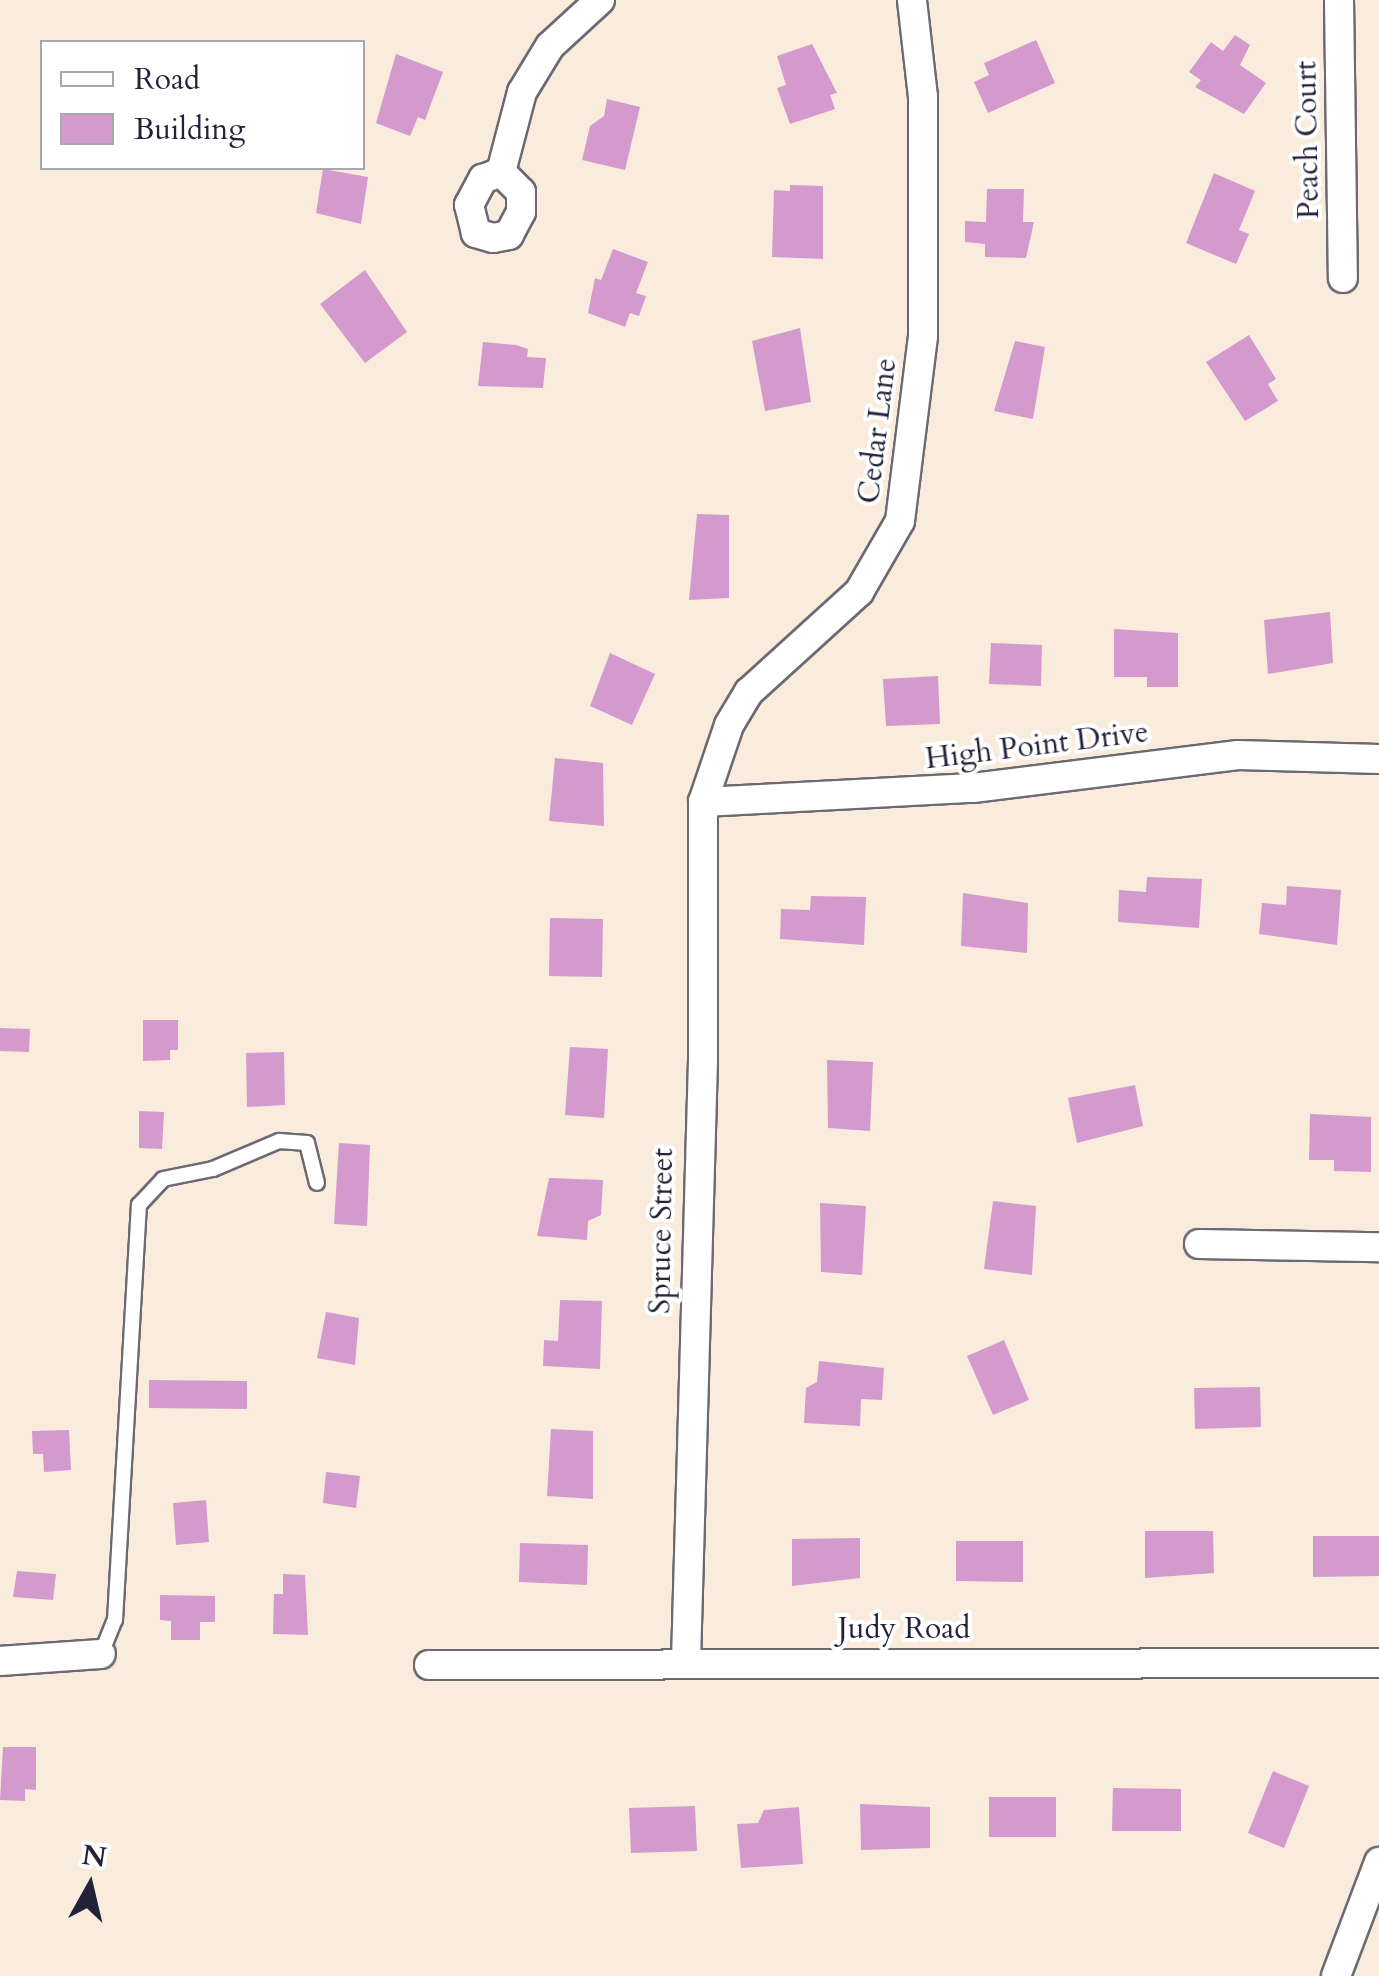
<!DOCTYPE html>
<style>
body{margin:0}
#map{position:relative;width:1379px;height:1976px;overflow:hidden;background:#f9ecdc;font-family:Cardo,serif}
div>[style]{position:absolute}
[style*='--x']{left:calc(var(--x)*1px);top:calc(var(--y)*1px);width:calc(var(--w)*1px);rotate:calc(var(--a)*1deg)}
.building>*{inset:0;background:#d49ace}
.roads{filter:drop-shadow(2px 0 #6d6973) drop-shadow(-2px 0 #6d6973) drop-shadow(0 2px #6d6973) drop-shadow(0 -2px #6d6973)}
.lane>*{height:14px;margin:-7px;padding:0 7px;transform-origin:7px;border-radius:7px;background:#fff}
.street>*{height:28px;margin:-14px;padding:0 14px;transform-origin:14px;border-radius:14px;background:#fff}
span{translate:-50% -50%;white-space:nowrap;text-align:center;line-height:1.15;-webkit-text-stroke:8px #fff;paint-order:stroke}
.street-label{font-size:30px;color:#22223b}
.legend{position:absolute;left:40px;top:40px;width:325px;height:130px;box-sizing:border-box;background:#fff;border:2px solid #a7a7b1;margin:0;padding:12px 18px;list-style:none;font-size:30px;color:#22223b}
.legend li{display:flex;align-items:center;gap:20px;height:50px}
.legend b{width:50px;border:2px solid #a7a7b1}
.north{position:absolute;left:40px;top:1836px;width:100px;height:100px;-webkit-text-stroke:8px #fff;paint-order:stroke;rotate:8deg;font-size:28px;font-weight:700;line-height:40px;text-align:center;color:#22223b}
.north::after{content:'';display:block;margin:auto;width:35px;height:45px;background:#22223b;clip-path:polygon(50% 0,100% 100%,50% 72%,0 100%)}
</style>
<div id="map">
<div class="building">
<div style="clip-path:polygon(1235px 35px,1250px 45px,1240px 65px,1266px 83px,1244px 114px,1195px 87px,1201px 80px,1189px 72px,1211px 42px,1223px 51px)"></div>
<div style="clip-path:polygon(1036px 40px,1055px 83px,988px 113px,974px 82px,989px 75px,984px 63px)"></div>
<div style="clip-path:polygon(812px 44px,837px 93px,830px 95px,835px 109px,790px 124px,777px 88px,786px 85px,777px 56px)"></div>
<div style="clip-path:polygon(396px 54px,443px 72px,425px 120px,418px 117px,410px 136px,376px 123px)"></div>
<div style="clip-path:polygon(607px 99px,640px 107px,625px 170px,582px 160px,590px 126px,604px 116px)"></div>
<div style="clip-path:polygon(323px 169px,368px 177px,361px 224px,316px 213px)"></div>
<div style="clip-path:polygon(1214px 173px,1255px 191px,1239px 230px,1249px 234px,1236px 264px,1186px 243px)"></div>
<div style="clip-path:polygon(790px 185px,823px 186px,823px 259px,772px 257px,774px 190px,790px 191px)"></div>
<div style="clip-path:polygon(987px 189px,1024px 189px,1023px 222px,1034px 222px,1026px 258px,985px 257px,985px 244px,965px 242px,965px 221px,986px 222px)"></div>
<div style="clip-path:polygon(613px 249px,648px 262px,636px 293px,646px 296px,639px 316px,630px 313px,625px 327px,588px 313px,595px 278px,601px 280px)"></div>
<div style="clip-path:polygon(365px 270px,407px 332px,365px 363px,320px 304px)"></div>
<div style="clip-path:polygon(800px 328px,811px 402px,765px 411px,752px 341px)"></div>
<div style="clip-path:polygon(1249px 335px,1276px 379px,1268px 384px,1278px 401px,1245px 421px,1206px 362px)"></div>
<div style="clip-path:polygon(1015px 341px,1045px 347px,1033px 419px,994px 411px)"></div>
<div style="clip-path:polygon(483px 342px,516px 345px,528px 349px,527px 357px,546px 358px,543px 388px,478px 386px)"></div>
<div style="clip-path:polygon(697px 514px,729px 515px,729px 598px,689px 600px)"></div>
<div style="clip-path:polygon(1330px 612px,1333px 663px,1268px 674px,1264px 620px)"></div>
<div style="clip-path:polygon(1114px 629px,1178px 633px,1178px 687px,1147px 687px,1147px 677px,1114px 677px)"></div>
<div style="clip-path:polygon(991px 643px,1042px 645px,1041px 686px,989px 684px)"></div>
<div style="clip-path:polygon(610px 653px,655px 674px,632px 725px,590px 706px)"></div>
<div style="clip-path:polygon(938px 676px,940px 724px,886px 726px,883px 679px)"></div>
<div style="clip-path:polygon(555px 758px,603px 763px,604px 826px,549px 821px)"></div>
<div style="clip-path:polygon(1147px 877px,1202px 879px,1199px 928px,1118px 922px,1119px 890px,1146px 892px)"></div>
<div style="clip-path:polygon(1287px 886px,1341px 890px,1337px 945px,1259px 934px,1262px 903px,1286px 905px)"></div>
<div style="clip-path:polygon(963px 893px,1028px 903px,1027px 953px,961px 946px)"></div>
<div style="clip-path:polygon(811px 896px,866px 897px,864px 945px,780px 939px,781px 909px,810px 910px)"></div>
<div style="clip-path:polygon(550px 918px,603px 919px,602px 977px,549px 976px)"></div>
<div style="clip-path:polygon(143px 1020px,178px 1020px,178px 1050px,170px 1050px,170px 1060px,143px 1061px)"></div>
<div style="clip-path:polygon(0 1028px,30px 1029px,29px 1052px,0 1051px)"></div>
<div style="clip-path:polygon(570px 1047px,608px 1049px,604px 1118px,565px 1115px)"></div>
<div style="clip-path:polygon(284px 1052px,285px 1105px,247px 1107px,246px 1053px)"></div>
<div style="clip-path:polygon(827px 1060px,873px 1062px,870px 1131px,828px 1128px)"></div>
<div style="clip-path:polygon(1135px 1085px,1143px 1126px,1077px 1143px,1068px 1098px)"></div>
<div style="clip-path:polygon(139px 1111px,164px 1112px,162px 1149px,139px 1148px)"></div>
<div style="clip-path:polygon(1310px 1114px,1371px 1117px,1371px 1172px,1334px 1171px,1334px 1160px,1309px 1160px)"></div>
<div style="clip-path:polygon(339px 1143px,370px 1145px,367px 1226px,334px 1224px)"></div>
<div style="clip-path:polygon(549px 1178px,603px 1180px,601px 1215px,588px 1221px,587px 1240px,537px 1236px)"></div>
<div style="clip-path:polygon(993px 1201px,1036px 1206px,1032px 1275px,984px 1269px)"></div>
<div style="clip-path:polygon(820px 1203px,866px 1206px,862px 1275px,821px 1272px)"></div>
<div style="clip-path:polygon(560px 1300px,602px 1301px,600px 1369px,543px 1366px,544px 1340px,558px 1341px)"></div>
<div style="clip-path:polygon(326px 1312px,359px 1318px,355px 1365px,317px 1358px)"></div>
<div style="clip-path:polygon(1004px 1340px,1029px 1400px,993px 1415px,967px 1356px)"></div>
<div style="clip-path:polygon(819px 1361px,884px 1368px,882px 1400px,861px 1399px,860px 1426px,804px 1423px,806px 1388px,817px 1382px)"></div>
<div style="clip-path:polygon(149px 1380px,247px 1381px,247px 1409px,149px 1408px)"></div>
<div style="clip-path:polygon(1260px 1387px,1261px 1427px,1195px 1429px,1194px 1388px)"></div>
<div style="clip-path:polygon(551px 1429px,593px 1431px,593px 1499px,547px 1496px)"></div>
<div style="clip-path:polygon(69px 1430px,71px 1470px,44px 1472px,43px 1454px,33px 1454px,32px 1431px)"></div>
<div style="clip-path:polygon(326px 1472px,360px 1476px,356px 1508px,323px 1503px)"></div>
<div style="clip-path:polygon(206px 1500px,209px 1542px,176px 1545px,173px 1503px)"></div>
<div style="clip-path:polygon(1145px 1531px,1213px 1531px,1214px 1573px,1145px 1578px)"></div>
<div style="clip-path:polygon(1313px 1536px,1379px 1536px,1379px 1576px,1313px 1577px)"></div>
<div style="clip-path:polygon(860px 1538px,860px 1578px,792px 1586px,792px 1539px)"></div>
<div style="clip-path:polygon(956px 1541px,1023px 1541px,1023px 1582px,956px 1581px)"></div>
<div style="clip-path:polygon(520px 1543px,588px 1545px,587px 1585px,519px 1582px)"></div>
<div style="clip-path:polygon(17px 1571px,56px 1574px,53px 1600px,13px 1597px)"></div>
<div style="clip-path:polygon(283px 1574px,305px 1575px,308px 1635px,273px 1634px,274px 1594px,283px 1594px)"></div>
<div style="clip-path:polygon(160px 1595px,215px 1596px,215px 1622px,200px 1622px,200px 1640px,171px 1640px,171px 1621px,160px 1620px)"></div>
<div style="clip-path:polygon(3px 1747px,36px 1747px,36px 1790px,25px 1789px,25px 1801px,0 1800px)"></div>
<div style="clip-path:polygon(1273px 1771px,1309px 1786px,1284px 1848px,1248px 1833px)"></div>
<div style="clip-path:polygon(1113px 1788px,1181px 1789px,1181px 1831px,1112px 1831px)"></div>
<div style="clip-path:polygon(989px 1797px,1056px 1797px,1056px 1837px,989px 1837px)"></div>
<div style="clip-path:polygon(860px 1804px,930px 1807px,930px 1848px,861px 1850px)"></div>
<div style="clip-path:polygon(695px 1806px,697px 1851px,631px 1853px,629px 1808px)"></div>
<div style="clip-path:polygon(799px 1807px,803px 1864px,741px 1868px,737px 1824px,758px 1823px,764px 1810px)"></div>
</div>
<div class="roads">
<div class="lane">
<div style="--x:101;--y:1654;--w:37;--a:-68"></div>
<div style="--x:115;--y:1620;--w:416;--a:-86.7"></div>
<div style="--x:139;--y:1205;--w:35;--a:-47"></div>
<div style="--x:163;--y:1179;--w:51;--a:-11.3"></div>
<div style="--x:213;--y:1169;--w:72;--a:-23"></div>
<div style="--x:279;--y:1141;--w:28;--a:4"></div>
<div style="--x:307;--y:1143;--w:41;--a:76"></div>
</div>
<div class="street">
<div style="--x:1339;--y:0;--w:278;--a:89.2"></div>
<div style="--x:501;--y:172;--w:83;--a:-75.3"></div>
<div style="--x:522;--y:92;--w:54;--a:-58.7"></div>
<div style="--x:550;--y:46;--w:68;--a:-42.6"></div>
<div style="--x:501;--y:172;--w:28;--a:45"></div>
<div style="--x:521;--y:192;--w:20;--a:90"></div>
<div style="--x:521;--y:212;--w:26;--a:118"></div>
<div style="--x:509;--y:235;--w:16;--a:169"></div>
<div style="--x:493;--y:238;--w:18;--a:-164"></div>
<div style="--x:476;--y:233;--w:29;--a:-104"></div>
<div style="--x:469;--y:205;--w:30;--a:-62"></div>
<div style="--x:483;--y:179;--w:19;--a:-21"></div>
<div style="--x:703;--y:802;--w:270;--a:-3"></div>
<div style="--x:973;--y:788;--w:267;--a:-7.1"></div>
<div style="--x:1238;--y:755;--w:141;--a:1.6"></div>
<div style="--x:1199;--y:1244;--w:180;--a:1"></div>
<div style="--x:0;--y:1661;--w:101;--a:-4"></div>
<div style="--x:686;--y:1661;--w:600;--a:-88.38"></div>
<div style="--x:703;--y:1061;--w:259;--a:-90"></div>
<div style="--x:703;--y:802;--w:81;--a:-71.3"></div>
<div style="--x:729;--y:725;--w:39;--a:-59"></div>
<div style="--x:749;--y:692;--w:149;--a:-42.3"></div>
<div style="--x:859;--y:592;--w:82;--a:-60"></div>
<div style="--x:900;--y:521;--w:186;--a:-82.9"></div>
<div style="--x:923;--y:336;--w:239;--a:-90"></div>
<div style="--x:923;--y:97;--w:98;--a:-96.5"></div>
<div style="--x:429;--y:1665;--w:950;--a:-0.12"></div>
<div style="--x:1336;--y:1976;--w:122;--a:-69.3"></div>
</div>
</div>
<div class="street-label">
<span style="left:1308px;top:140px;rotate:-91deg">Peach Court</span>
<span style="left:878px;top:431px;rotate:-83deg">Cedar Lane</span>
<span style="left:1037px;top:746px;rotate:-7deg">High Point Drive</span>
<span style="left:662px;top:1231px;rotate:-89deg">Spruce Street</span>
<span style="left:904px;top:1629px">Judy Road</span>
</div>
<ul class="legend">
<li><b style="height:12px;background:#fff"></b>Road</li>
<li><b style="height:28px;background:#d49ace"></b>Building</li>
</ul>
<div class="north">N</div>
</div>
